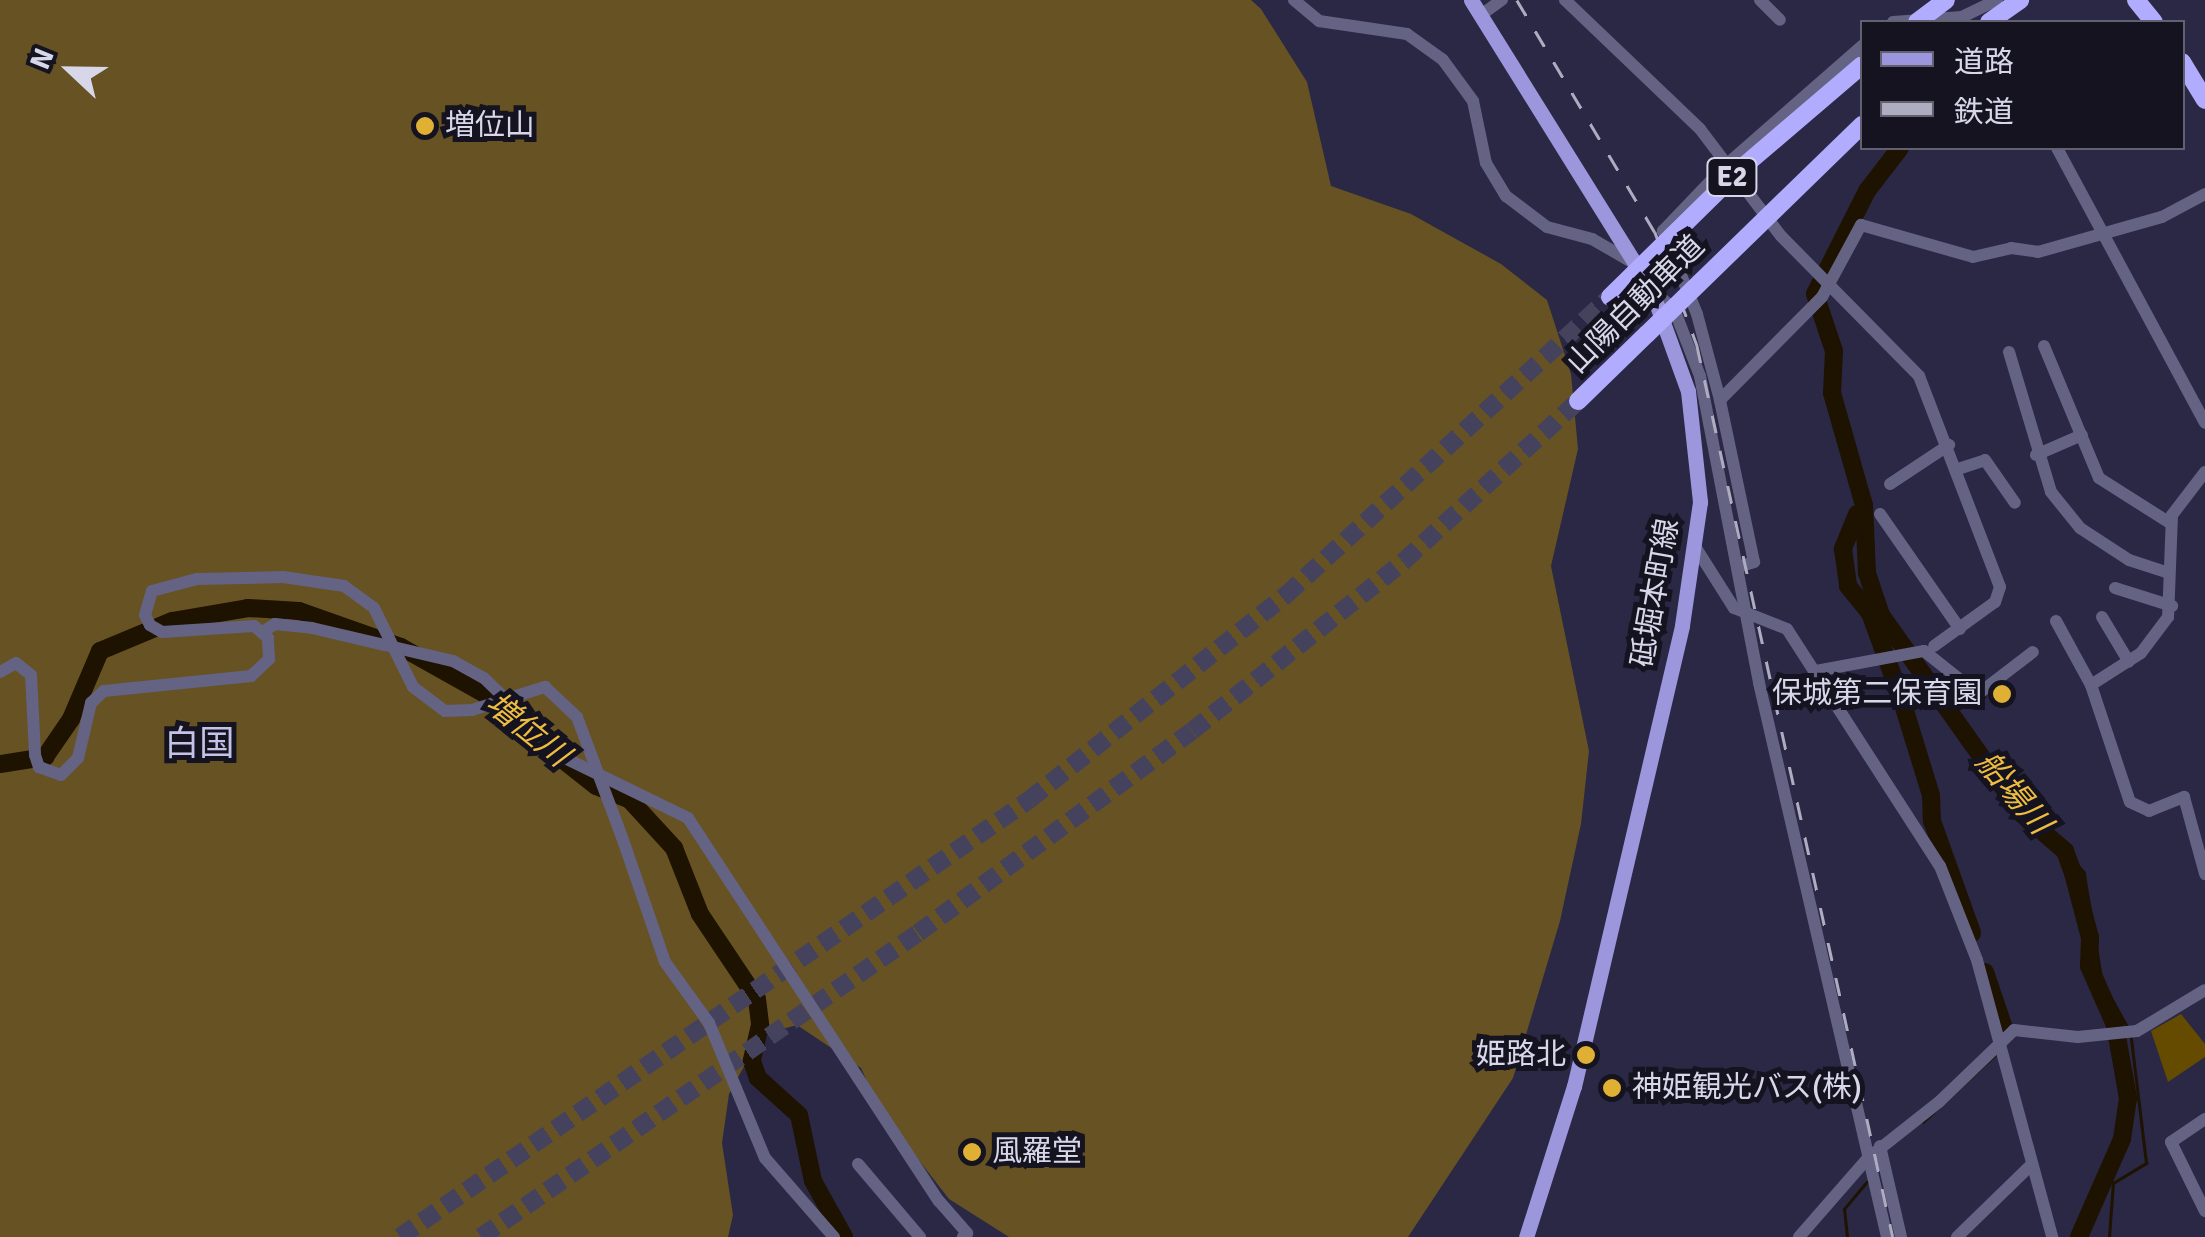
<!DOCTYPE html>
<meta charset="utf-8">
<style>
body{margin:0}
#map{position:relative;width:2205px;height:1237px;overflow:hidden;background:#2a2844;font-family:Signika,"Noto Sans JP",sans-serif}
div>[style]{position:absolute}
[style*='--x']{left:calc(var(--x)*1px);top:calc(var(--y)*1px);width:calc(var(--w)*1px);rotate:calc(var(--a)*1deg)}
.green>*{inset:0;background:#654b00}
.forest>*{inset:0;background:#665223}
.stream>*{height:2.5px;margin:-1.25px;padding:0 1.25px;transform-origin:1.25px;border-radius:1.25px;background:#1e1200}
.river>*{height:18px;margin:-9px;padding:0 9px;transform-origin:9px;border-radius:9px;background:#1e1200}
.highway-tunnel>*{height:18px;margin-top:-9px;transform-origin:0;background:repeating-linear-gradient(90deg,#44425d 0 18px,transparent 0 27px)}
.minor>*{height:12px;margin:-6px;padding:0 6px;transform-origin:6px;border-radius:6px;background:#646384}
.major>*{height:15px;margin:-7.5px;padding:0 7.5px;transform-origin:7.5px;border-radius:7.5px;background:#9c97dc}
.highway>*{height:18px;margin:-9px;padding:0 9px;transform-origin:9px;border-radius:9px;background:#b2acff}
.rail>*{height:2.5px;margin-top:-1.25px;transform-origin:0;background:repeating-linear-gradient(90deg,#adacc0 0 18px,transparent 0 36px)}
.minor-bridge>*{height:12px;margin:-6px;padding:0 6px;transform-origin:6px;border-radius:6px;background:#646384}
.highway-bridge>*{height:18px;margin:-9px;padding:0 9px;transform-origin:9px;border-radius:9px;background:#b2acff}
.dots>*{width:28px;height:28px;translate:-50% -50%;box-sizing:border-box;border:5px solid #14131f;border-radius:50%}
span{translate:-50% -50%;white-space:nowrap;text-align:center;line-height:1.15;-webkit-text-stroke:10px #14131f;paint-order:stroke}
.shield-label span{padding:2px 8px;background:#14131f;border:2px solid;border-radius:8px;-webkit-text-stroke-width:0}
.shield-label{font-size:28px;color:#d7d7e9;font-weight:700}
.poi-label{font-size:30px;color:#d7d7e9}
.left{translate:0 -50%;text-align:left}
.right{translate:-100% -50%;text-align:right}
.street-label{font-size:30px;color:#d7d7e9}
.water-label{font-size:32px;color:#eebc3f;font-style:italic}
.quarter-label{font-size:35px;color:#c4c3e7}
.legend{position:absolute;left:1860px;top:20px;width:325px;height:130px;box-sizing:border-box;background:#14131f;border:2px solid #626170;margin:0;padding:12px 18px;list-style:none;font-size:30px;color:#d7d7e9}
.legend li{display:flex;align-items:center;gap:20px;height:50px}
.legend b{width:50px;border:2px solid #626170}
.north{position:absolute;left:20px;top:20px;width:100px;height:100px;-webkit-text-stroke:8px #14131f;paint-order:stroke;rotate:292deg;font-size:28px;font-weight:700;line-height:40px;text-align:center;color:#d7d7e9}
.north::after{content:'';display:block;margin:auto;width:35px;height:45px;background:#d7d7e9;clip-path:polygon(50% 0,100% 100%,50% 72%,0 100%)}
</style>
<div id="map">
<div class="green">
<div style="clip-path:polygon(2181px 1014px,2205px 1044px,2205px 1057px,2168px 1082px,2151px 1031px)"></div>
</div>
<div class="forest">
<div style="clip-path:polygon(0 0,1251px 0,1261px 9px,1307px 82px,1331px 186px,1411px 214px,1501px 264px,1547px 300px,1571px 374px,1578px 449px,1551px 566px,1589px 751px,1581px 824px,1560px 921px,1513px 1078px,1408px 1237px,1009px 1237px,949px 1199px,880px 1110px,861px 1068px,797px 1025px,761px 1035px,729px 1094px,722px 1143px,733px 1215px,728px 1237px,0 1237px)"></div>
</div>
<div class="stream">
<div style="--x:2065;--y:851;--w:28;--a:48"></div>
<div style="--x:2084;--y:872;--w:110;--a:80.6"></div>
<div style="--x:2102;--y:981;--w:51;--a:60.9"></div>
<div style="--x:1923;--y:1122;--w:101;--a:-43"></div>
<div style="--x:1847;--y:1237;--w:28;--a:-96"></div>
<div style="--x:1844;--y:1209;--w:35;--a:-50"></div>
<div style="--x:2109;--y:1237;--w:54;--a:-85.8"></div>
<div style="--x:2113;--y:1183;--w:39;--a:-31"></div>
<div style="--x:2146;--y:1163;--w:125;--a:-96.9"></div>
</div>
<div class="river">
<div style="--x:1900;--y:148;--w:54;--a:127.5"></div>
<div style="--x:1867;--y:191;--w:115;--a:116.8"></div>
<div style="--x:1815;--y:294;--w:60;--a:71.6"></div>
<div style="--x:1834;--y:351;--w:42;--a:92.7"></div>
<div style="--x:1832;--y:393;--w:116;--a:74.1"></div>
<div style="--x:1864;--y:505;--w:68;--a:87.5"></div>
<div style="--x:1867;--y:573;--w:44;--a:71.6"></div>
<div style="--x:1881;--y:615;--w:244;--a:54.7"></div>
<div style="--x:2022;--y:814;--w:57;--a:40.7"></div>
<div style="--x:2065;--y:851;--w:23;--a:70"></div>
<div style="--x:2073;--y:873;--w:67;--a:75.3"></div>
<div style="--x:2090;--y:938;--w:28;--a:92"></div>
<div style="--x:2089;--y:966;--w:64;--a:66.2"></div>
<div style="--x:2115;--y:1025;--w:74;--a:79.9"></div>
<div style="--x:2128;--y:1098;--w:41;--a:98.3"></div>
<div style="--x:2122;--y:1139;--w:107;--a:113.7"></div>
<div style="--x:1857;--y:514;--w:38;--a:112"></div>
<div style="--x:1843;--y:549;--w:37;--a:82"></div>
<div style="--x:1848;--y:586;--w:35;--a:51"></div>
<div style="--x:1870;--y:613;--w:94;--a:70"></div>
<div style="--x:1902;--y:701;--w:98;--a:72.9"></div>
<div style="--x:1931;--y:795;--w:26;--a:88"></div>
<div style="--x:1932;--y:821;--w:119;--a:70.3"></div>
<div style="--x:558;--y:756;--w:48;--a:38.3"></div>
<div style="--x:596;--y:786;--w:35;--a:22"></div>
<div style="--x:629;--y:799;--w:67;--a:47.4"></div>
<div style="--x:674;--y:848;--w:71;--a:68.5"></div>
<div style="--x:700;--y:914;--w:102;--a:56.2"></div>
<div style="--x:757;--y:999;--w:26;--a:83"></div>
<div style="--x:760;--y:1025;--w:37;--a:103"></div>
<div style="--x:752;--y:1061;--w:18;--a:71"></div>
<div style="--x:758;--y:1078;--w:55;--a:42.1"></div>
<div style="--x:799;--y:1115;--w:67;--a:78"></div>
<div style="--x:813;--y:1181;--w:64;--a:61"></div>
<div style="--x:0;--y:764;--w:46;--a:-8.8"></div>
<div style="--x:45;--y:757;--w:46;--a:-55.6"></div>
<div style="--x:71;--y:719;--w:74;--a:-66.9"></div>
<div style="--x:100;--y:651;--w:78;--a:-22.6"></div>
<div style="--x:172;--y:621;--w:77;--a:-9.7"></div>
<div style="--x:248;--y:608;--w:51;--a:3.4"></div>
<div style="--x:299;--y:611;--w:108;--a:19.4"></div>
<div style="--x:401;--y:647;--w:96;--a:29.2"></div>
<div style="--x:485;--y:694;--w:55;--a:39.1"></div>
<div style="--x:1985;--y:972;--w:59;--a:71.3"></div>
</div>
<div class="highway-tunnel">
<div style="--x:400;--y:1237;--w:766;--a:-34.79"></div>
<div style="--x:1029;--y:800;--w:329;--a:-38.6"></div>
<div style="--x:1286;--y:595;--w:440;--a:-42.6"></div>
<div style="--x:481;--y:1237;--w:532;--a:-34.82"></div>
<div style="--x:918;--y:933;--w:340;--a:-36.4"></div>
<div style="--x:1192;--y:731;--w:272;--a:-38.7"></div>
<div style="--x:1404;--y:561;--w:236;--a:-42.6"></div>
</div>
<div class="minor">
<div style="--x:1294;--y:0;--w:33;--a:40"></div>
<div style="--x:1319;--y:21;--w:89;--a:8.4"></div>
<div style="--x:1407;--y:34;--w:44;--a:35.8"></div>
<div style="--x:1443;--y:60;--w:51;--a:53.8"></div>
<div style="--x:1473;--y:101;--w:63;--a:78.2"></div>
<div style="--x:1486;--y:163;--w:39;--a:59"></div>
<div style="--x:1506;--y:196;--w:51;--a:37.1"></div>
<div style="--x:1547;--y:227;--w:47;--a:14.9"></div>
<div style="--x:1592;--y:239;--w:46;--a:29.9"></div>
<div style="--x:1565;--y:0;--w:187;--a:43.7"></div>
<div style="--x:1700;--y:129;--w:134;--a:52.9"></div>
<div style="--x:1781;--y:236;--w:197;--a:45.4"></div>
<div style="--x:1919;--y:376;--w:226;--a:69"></div>
<div style="--x:2000;--y:587;--w:16;--a:108"></div>
<div style="--x:1995;--y:602;--w:75;--a:144.2"></div>
<div style="--x:1760;--y:0;--w:28;--a:45"></div>
<div style="--x:1481;--y:15;--w:26;--a:-36"></div>
<div style="--x:1893;--y:22;--w:69;--a:-4.1"></div>
<div style="--x:1962;--y:17;--w:39;--a:-26"></div>
<div style="--x:2057;--y:148;--w:312;--a:61.7"></div>
<div style="--x:1651;--y:289;--w:30;--a:41"></div>
<div style="--x:1674;--y:309;--w:72;--a:68.8"></div>
<div style="--x:1700;--y:376;--w:313;--a:79.1"></div>
<div style="--x:1759;--y:683;--w:569;--a:76.99"></div>
<div style="--x:2044;--y:346;--w:143;--a:67.4"></div>
<div style="--x:2099;--y:478;--w:84;--a:32.4"></div>
<div style="--x:2009;--y:352;--w:146;--a:73.3"></div>
<div style="--x:2051;--y:492;--w:46;--a:51.1"></div>
<div style="--x:2080;--y:528;--w:59;--a:33.1"></div>
<div style="--x:2129;--y:560;--w:40;--a:18"></div>
<div style="--x:1720;--y:400;--w:145;--a:-45.3"></div>
<div style="--x:1822;--y:297;--w:82;--a:-61.6"></div>
<div style="--x:1861;--y:225;--w:116;--a:15.9"></div>
<div style="--x:1973;--y:257;--w:39;--a:-13"></div>
<div style="--x:2011;--y:248;--w:27;--a:8"></div>
<div style="--x:2038;--y:252;--w:129;--a:-15.8"></div>
<div style="--x:2162;--y:217;--w:49;--a:-28.1"></div>
<div style="--x:2036;--y:455;--w:50;--a:-23.5"></div>
<div style="--x:1958;--y:469;--w:28;--a:-18"></div>
<div style="--x:1985;--y:460;--w:52;--a:55.1"></div>
<div style="--x:2205;--y:472;--w:54;--a:127.5"></div>
<div style="--x:2172;--y:515;--w:102;--a:92.2"></div>
<div style="--x:2168;--y:617;--w:45;--a:126.9"></div>
<div style="--x:2141;--y:653;--w:59;--a:147.4"></div>
<div style="--x:2091;--y:685;--w:123;--a:71.6"></div>
<div style="--x:2130;--y:802;--w:21;--a:25"></div>
<div style="--x:2149;--y:811;--w:38;--a:-22"></div>
<div style="--x:2184;--y:797;--w:80;--a:74.7"></div>
<div style="--x:1890;--y:484;--w:71;--a:-33.5"></div>
<div style="--x:1880;--y:514;--w:140;--a:55.2"></div>
<div style="--x:1696;--y:548;--w:71;--a:57.7"></div>
<div style="--x:1734;--y:608;--w:57;--a:21.6"></div>
<div style="--x:1787;--y:629;--w:282;--a:57.2"></div>
<div style="--x:1940;--y:866;--w:101;--a:68.5"></div>
<div style="--x:1977;--y:960;--w:287;--a:74.8"></div>
<div style="--x:1738;--y:567;--w:17;--a:-17"></div>
<div style="--x:1754;--y:562;--w:166;--a:-101.9"></div>
<div style="--x:1720;--y:400;--w:89;--a:-105"></div>
<div style="--x:1697;--y:314;--w:90;--a:-112.3"></div>
<div style="--x:1663;--y:231;--w:91;--a:-46.3"></div>
<div style="--x:1726;--y:165;--w:181;--a:-41.2"></div>
<div style="--x:2115;--y:588;--w:60;--a:17.5"></div>
<div style="--x:2102;--y:617;--w:52;--a:59"></div>
<div style="--x:2056;--y:621;--w:73;--a:61.3"></div>
<div style="--x:264;--y:631;--w:13;--a:-32"></div>
<div style="--x:275;--y:624;--w:37;--a:6"></div>
<div style="--x:312;--y:628;--w:145;--a:13.2"></div>
<div style="--x:453;--y:661;--w:35;--a:29"></div>
<div style="--x:484;--y:678;--w:116;--a:44.3"></div>
<div style="--x:567;--y:759;--w:135;--a:26"></div>
<div style="--x:688;--y:818;--w:458;--a:56.8"></div>
<div style="--x:939;--y:1201;--w:43;--a:48.8"></div>
<div style="--x:967;--y:1233;--w:6;--a:135"></div>
<div style="--x:1816;--y:671;--w:110;--a:-10.5"></div>
<div style="--x:1924;--y:651;--w:69;--a:38.5"></div>
<div style="--x:1978;--y:694;--w:69;--a:-37.4"></div>
<div style="--x:0;--y:672;--w:18;--a:-29"></div>
<div style="--x:16;--y:663;--w:19;--a:39"></div>
<div style="--x:31;--y:675;--w:80;--a:87.1"></div>
<div style="--x:35;--y:755;--w:13;--a:72"></div>
<div style="--x:39;--y:767;--w:23;--a:20"></div>
<div style="--x:61;--y:775;--w:24;--a:-45"></div>
<div style="--x:78;--y:758;--w:57;--a:-76.7"></div>
<div style="--x:91;--y:703;--w:18;--a:-43"></div>
<div style="--x:104;--y:691;--w:148;--a:-5.8"></div>
<div style="--x:251;--y:676;--w:25;--a:-43"></div>
<div style="--x:269;--y:659;--w:21;--a:-93"></div>
<div style="--x:268;--y:638;--w:18;--a:-139"></div>
<div style="--x:254;--y:626;--w:92;--a:176.3"></div>
<div style="--x:162;--y:632;--w:14;--a:-150"></div>
<div style="--x:150;--y:625;--w:11;--a:-117"></div>
<div style="--x:145;--y:615;--w:25;--a:-74"></div>
<div style="--x:152;--y:591;--w:47;--a:-14.9"></div>
<div style="--x:197;--y:579;--w:86;--a:-1.3"></div>
<div style="--x:283;--y:577;--w:62;--a:8.4"></div>
<div style="--x:344;--y:586;--w:37;--a:36"></div>
<div style="--x:413;--y:687;--w:40;--a:37"></div>
<div style="--x:545;--y:687;--w:44;--a:43.2"></div>
<div style="--x:623;--y:840;--w:129;--a:71"></div>
<div style="--x:665;--y:962;--w:75;--a:54.2"></div>
<div style="--x:709;--y:1023;--w:146;--a:67.5"></div>
<div style="--x:765;--y:1158;--w:105;--a:48.9"></div>
<div style="--x:2205;--y:1119;--w:41;--a:145.9"></div>
<div style="--x:2171;--y:1142;--w:77;--a:63.8"></div>
<div style="--x:1880;--y:1146;--w:93;--a:77"></div>
<div style="--x:858;--y:1164;--w:96;--a:49.7"></div>
<div style="--x:1799;--y:1237;--w:105;--a:-48.9"></div>
<div style="--x:1868;--y:1158;--w:90;--a:-38.3"></div>
<div style="--x:1939;--y:1102;--w:104;--a:-43.8"></div>
<div style="--x:2014;--y:1030;--w:64;--a:6.2"></div>
<div style="--x:2078;--y:1037;--w:59;--a:-5.8"></div>
<div style="--x:2137;--y:1031;--w:79;--a:-31.1"></div>
<div style="--x:1957;--y:1237;--w:105;--a:-44.2"></div>
</div>
<div class="major">
<div style="--x:1471;--y:0;--w:340;--a:58.1"></div>
<div style="--x:1651;--y:289;--w:109;--a:70.1"></div>
<div style="--x:1688;--y:391;--w:112;--a:83.8"></div>
<div style="--x:1700;--y:502;--w:125;--a:98.3"></div>
<div style="--x:1682;--y:626;--w:473;--a:103.2"></div>
<div style="--x:1574;--y:1086;--w:158;--a:107.6"></div>
</div>
<div class="highway">
<div style="--x:2136;--y:0;--w:28;--a:51"></div>
<div style="--x:2182;--y:62;--w:44;--a:58.8"></div>
<div style="--x:1578;--y:401;--w:96;--a:-44.2"></div>
</div>
<div class="rail">
<div style="--x:1517;--y:0;--w:270;--a:59.3"></div>
<div style="--x:1655;--y:232;--w:121;--a:69.6"></div>
<div style="--x:1697;--y:345;--w:913;--a:77.61"></div>
</div>
<div class="minor-bridge">
<div style="--x:374;--y:608;--w:88;--a:63.7"></div>
<div style="--x:445;--y:711;--w:27;--a:-2"></div>
<div style="--x:472;--y:710;--w:77;--a:-17.5"></div>
<div style="--x:577;--y:717;--w:131;--a:69.5"></div>
</div>
<div class="highway-bridge">
<div style="--x:1917;--y:22;--w:36;--a:-37"></div>
<div style="--x:1989;--y:22;--w:38;--a:-35"></div>
<div style="--x:1610;--y:297;--w:180;--a:-44.5"></div>
<div style="--x:1738;--y:171;--w:163;--a:-40.5"></div>
<div style="--x:1647;--y:334;--w:300;--a:-44.2"></div>
</div>
<div class="dots">
<div style="left:425px;top:126px;background:#e0b034"></div>
<div style="left:2002px;top:694px;background:#e0b034"></div>
<div style="left:1586px;top:1055px;background:#e0b034"></div>
<div style="left:1612px;top:1088px;background:#e0b034"></div>
<div style="left:972px;top:1152px;background:#e0b034"></div>
</div>
<div class="shield-label">
<span style="left:1732px;top:177px">E2</span>
</div>
<div class="poi-label">
<span class="left" style="left:445px;top:126px">増位山</span>
<span class="right" style="left:1982px;top:694px">保城第二保育園</span>
<span class="right" style="left:1566px;top:1055px">姫路北</span>
<span class="left" style="left:1632px;top:1088px">神姫観光バス(株)</span>
<span class="left" style="left:992px;top:1152px">風羅堂</span>
</div>
<div class="street-label">
<span style="left:1636px;top:305px;rotate:-45deg">山陽自動車道</span>
<span style="left:1656px;top:593px;rotate:-80deg">砥堀本町線</span>
</div>
<div class="water-label">
<span style="left:527px;top:730px;rotate:39deg">増位川</span>
<span style="left:2013px;top:793px;rotate:50deg">船場川</span>
</div>
<div class="quarter-label">
<span style="left:199px;top:744px">白国</span>
</div>
<ul class="legend">
<li><b style="height:12px;background:#9c97dc"></b>道路</li>
<li><b style="height:12px;background:#adacc0"></b>鉄道</li>
</ul>
<div class="north">N</div>
</div>
